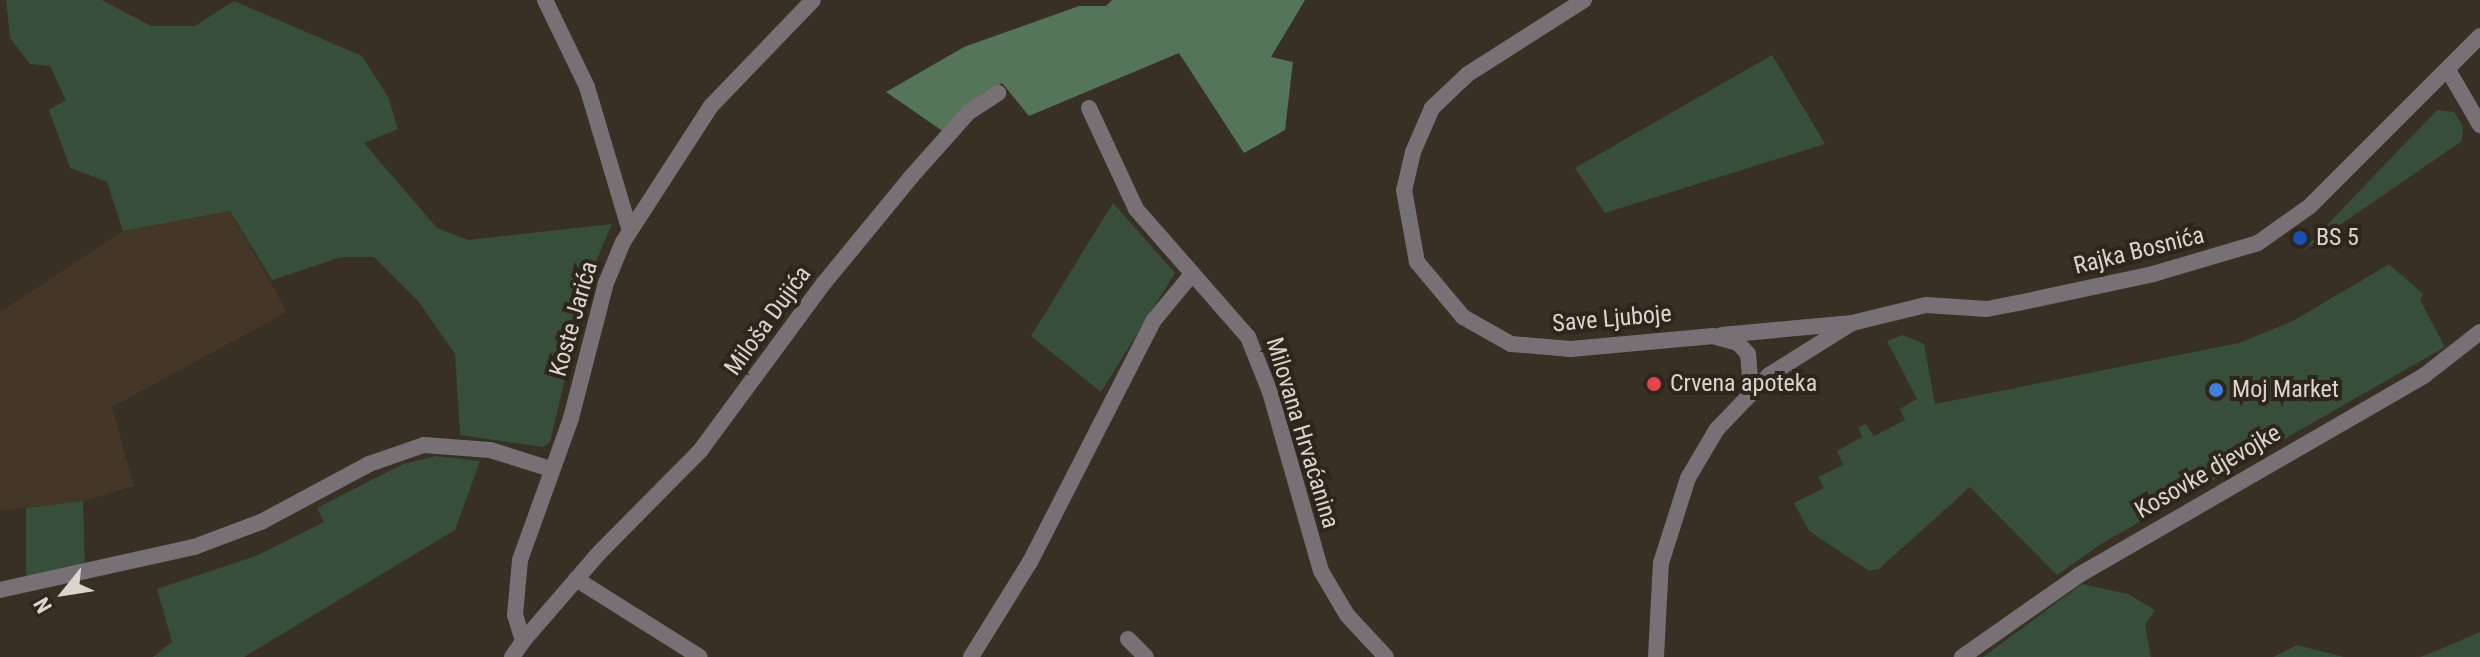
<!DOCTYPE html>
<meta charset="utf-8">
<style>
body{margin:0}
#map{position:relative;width:2480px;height:657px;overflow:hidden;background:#382f25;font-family:"Roboto Condensed",sans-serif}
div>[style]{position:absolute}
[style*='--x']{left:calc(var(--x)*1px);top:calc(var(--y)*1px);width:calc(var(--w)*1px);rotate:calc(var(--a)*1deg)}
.built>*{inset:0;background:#443727}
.green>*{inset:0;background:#374e3b}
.forest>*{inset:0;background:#54755a}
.minor>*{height:16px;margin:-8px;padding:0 8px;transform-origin:8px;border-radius:8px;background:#777176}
.tertiary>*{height:16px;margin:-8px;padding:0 8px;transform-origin:8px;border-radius:8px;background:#777176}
.dots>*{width:22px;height:22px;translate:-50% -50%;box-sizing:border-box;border:4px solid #2e251b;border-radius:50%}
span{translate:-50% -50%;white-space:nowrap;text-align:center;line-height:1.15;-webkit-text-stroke:8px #2e251b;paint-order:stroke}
.poi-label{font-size:24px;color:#dbd5cf}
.left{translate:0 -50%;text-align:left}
.street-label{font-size:24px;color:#dbd5cf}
.north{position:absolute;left:24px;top:553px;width:80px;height:80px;-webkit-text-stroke:6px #2e251b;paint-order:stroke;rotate:240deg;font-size:22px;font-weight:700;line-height:32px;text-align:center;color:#dbd5cf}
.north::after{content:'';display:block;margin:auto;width:28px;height:36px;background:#dbd5cf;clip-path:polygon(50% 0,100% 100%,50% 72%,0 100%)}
</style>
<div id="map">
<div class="built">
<div style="clip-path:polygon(230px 211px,287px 312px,112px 407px,134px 486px,83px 501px,0 511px,0 312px,123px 231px)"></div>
</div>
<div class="green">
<div style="clip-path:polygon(6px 0,102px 0,151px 26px,195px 26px,234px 1px,362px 56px,388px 97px,398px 129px,364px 143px,437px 228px,468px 240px,612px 224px,590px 275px,550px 442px,543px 447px,460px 435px,455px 354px,418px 301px,374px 257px,342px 257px,272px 280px,230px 211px,123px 231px,107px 182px,70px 168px,49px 110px,66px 100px,50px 66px,30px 64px,10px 38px)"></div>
<div style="clip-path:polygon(1772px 55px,1825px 144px,1605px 213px,1575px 168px)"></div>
<div style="clip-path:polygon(2437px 110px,2454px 112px,2463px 126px,2462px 141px,2302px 251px)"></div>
<div style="clip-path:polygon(1113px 203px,1175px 273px,1101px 392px,1031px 336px)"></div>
<div style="clip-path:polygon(2389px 264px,2423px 294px,2420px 300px,2445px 347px,2101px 544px,2057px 575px,1970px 487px,1879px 569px,1869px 571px,1809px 531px,1794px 503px,1824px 488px,1818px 477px,1843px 465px,1837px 451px,1862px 437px,1858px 427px,1866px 424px,1874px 436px,1905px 420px,1900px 409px,1917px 399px,1887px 341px,1903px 335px,1924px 344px,1935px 404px,2239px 343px,2293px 321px)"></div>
<div style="clip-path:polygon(436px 456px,480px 461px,455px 530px,244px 657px,153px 657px,172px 642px,157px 589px,256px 556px,324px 522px,317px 508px,403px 464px)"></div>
<div style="clip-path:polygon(83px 501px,85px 571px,26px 579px,26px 508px)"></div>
<div style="clip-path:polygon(2082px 584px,2128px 594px,2155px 610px,2145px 625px,2151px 657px,1983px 657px)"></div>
<div style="clip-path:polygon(2480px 632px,2480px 657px,2419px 657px,2436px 651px)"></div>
<div style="clip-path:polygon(2297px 645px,2336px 655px,2344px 657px,2273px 657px)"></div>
</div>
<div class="forest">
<div style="clip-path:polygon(1112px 0,1305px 0,1271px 57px,1293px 62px,1285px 130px,1244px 153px,1179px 53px,1029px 116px,1002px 83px,966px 107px,944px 132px,886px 92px,964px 47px,1079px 6px,1106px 6px)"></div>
</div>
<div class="minor">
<div style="--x:545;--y:0;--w:97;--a:64.2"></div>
<div style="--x:587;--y:87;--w:150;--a:73.4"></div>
<div style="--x:1584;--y:0;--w:138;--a:147.5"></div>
<div style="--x:1468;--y:74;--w:50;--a:136.6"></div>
<div style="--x:1432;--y:108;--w:48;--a:113.4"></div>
<div style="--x:1413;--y:152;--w:39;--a:103"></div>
<div style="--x:1404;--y:190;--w:73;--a:79.8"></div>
<div style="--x:1417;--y:262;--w:72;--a:50.1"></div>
<div style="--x:1463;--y:317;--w:55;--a:29.4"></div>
<div style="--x:1511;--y:344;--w:60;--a:4.8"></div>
<div style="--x:1571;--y:349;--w:143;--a:-5.2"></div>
<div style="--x:1713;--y:336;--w:26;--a:16"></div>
<div style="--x:1738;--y:343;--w:15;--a:48"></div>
<div style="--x:1748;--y:354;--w:36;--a:85"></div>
<div style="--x:2448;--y:70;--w:64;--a:59.8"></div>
<div style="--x:1089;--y:108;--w:111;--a:65"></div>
<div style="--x:1136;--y:209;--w:170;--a:48.8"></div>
<div style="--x:1248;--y:337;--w:59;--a:68.2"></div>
<div style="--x:1270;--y:392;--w:186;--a:74.1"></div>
<div style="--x:1321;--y:571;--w:51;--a:59.4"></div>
<div style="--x:1347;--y:615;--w:57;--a:47.1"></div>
<div style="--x:1722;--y:335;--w:131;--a:-5.3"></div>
<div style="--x:576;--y:579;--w:146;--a:32.2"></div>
<div style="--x:0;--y:590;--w:199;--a:-12.5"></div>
<div style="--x:194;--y:547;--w:72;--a:-20.5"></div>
<div style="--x:261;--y:522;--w:123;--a:-28.2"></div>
<div style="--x:369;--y:464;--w:58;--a:-19.1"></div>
<div style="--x:424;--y:445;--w:66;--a:4.3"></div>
<div style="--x:490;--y:450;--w:64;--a:17.3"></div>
<div style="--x:1128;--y:639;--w:25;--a:45"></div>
<div style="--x:523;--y:641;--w:116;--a:-49.2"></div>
<div style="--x:599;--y:553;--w:144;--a:-45.3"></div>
<div style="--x:700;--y:451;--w:209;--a:-53.6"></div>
<div style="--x:824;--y:283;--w:137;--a:-50.6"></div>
<div style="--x:911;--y:177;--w:87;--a:-48.3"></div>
<div style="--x:969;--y:112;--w:35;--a:-33"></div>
<div style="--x:512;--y:657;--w:19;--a:-55"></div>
<div style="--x:523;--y:641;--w:27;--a:-107"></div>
<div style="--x:515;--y:615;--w:55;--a:-84.8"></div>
<div style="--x:520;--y:560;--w:151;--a:-70.2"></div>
<div style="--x:571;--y:418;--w:139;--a:-75.5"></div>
<div style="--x:606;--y:283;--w:44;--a:-67.5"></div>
<div style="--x:623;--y:242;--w:162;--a:-57.1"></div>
<div style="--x:711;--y:106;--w:147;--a:-46.1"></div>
<div style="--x:971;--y:657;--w:112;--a:-58.2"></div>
<div style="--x:1030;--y:562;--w:272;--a:-62.9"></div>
<div style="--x:1154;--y:320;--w:60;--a:-50.4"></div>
<div style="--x:1962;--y:657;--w:143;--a:-35"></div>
<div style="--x:2079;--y:575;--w:400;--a:-30"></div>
<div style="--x:2425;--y:375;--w:70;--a:-38"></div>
</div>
<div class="tertiary">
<div style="--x:1656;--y:657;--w:94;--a:-87"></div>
<div style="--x:1661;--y:563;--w:89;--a:-72.4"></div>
<div style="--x:1688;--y:478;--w:57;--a:-59.4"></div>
<div style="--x:1717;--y:429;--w:75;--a:-46.1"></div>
<div style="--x:1769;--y:375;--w:98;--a:-32.1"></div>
<div style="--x:1852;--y:323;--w:76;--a:-13.7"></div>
<div style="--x:1926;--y:305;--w:61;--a:3.8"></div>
<div style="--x:1987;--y:309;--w:32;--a:-11"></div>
<div style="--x:2018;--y:303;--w:138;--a:-12.1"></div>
<div style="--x:2153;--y:274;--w:109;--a:-16.4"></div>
<div style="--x:2258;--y:243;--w:64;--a:-35.4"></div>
<div style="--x:2310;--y:206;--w:240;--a:-45"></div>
</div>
<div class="dots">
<div style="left:2300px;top:238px;background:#1a4fb4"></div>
<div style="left:1654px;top:384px;background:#e0444e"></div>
<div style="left:2216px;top:390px;background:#3f7fe0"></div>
</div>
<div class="poi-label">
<span class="left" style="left:2316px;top:238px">BS 5</span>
<span class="left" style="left:1670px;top:384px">Crvena apoteka</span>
<span class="left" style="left:2232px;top:390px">Moj Market</span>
</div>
<div class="street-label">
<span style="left:2139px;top:251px;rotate:-14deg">Rajka Bosnića</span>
<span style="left:574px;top:319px;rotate:-74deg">Koste Jarića</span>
<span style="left:1612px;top:319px;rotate:-5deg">Save Ljuboje</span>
<span style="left:768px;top:321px;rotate:-54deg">Miloša Dujića</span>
<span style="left:1302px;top:433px;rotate:73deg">Milovana Hrvaćanina</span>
<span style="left:2208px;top:472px;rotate:-30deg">Kosovke djevojke</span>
</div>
<div class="north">N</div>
</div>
